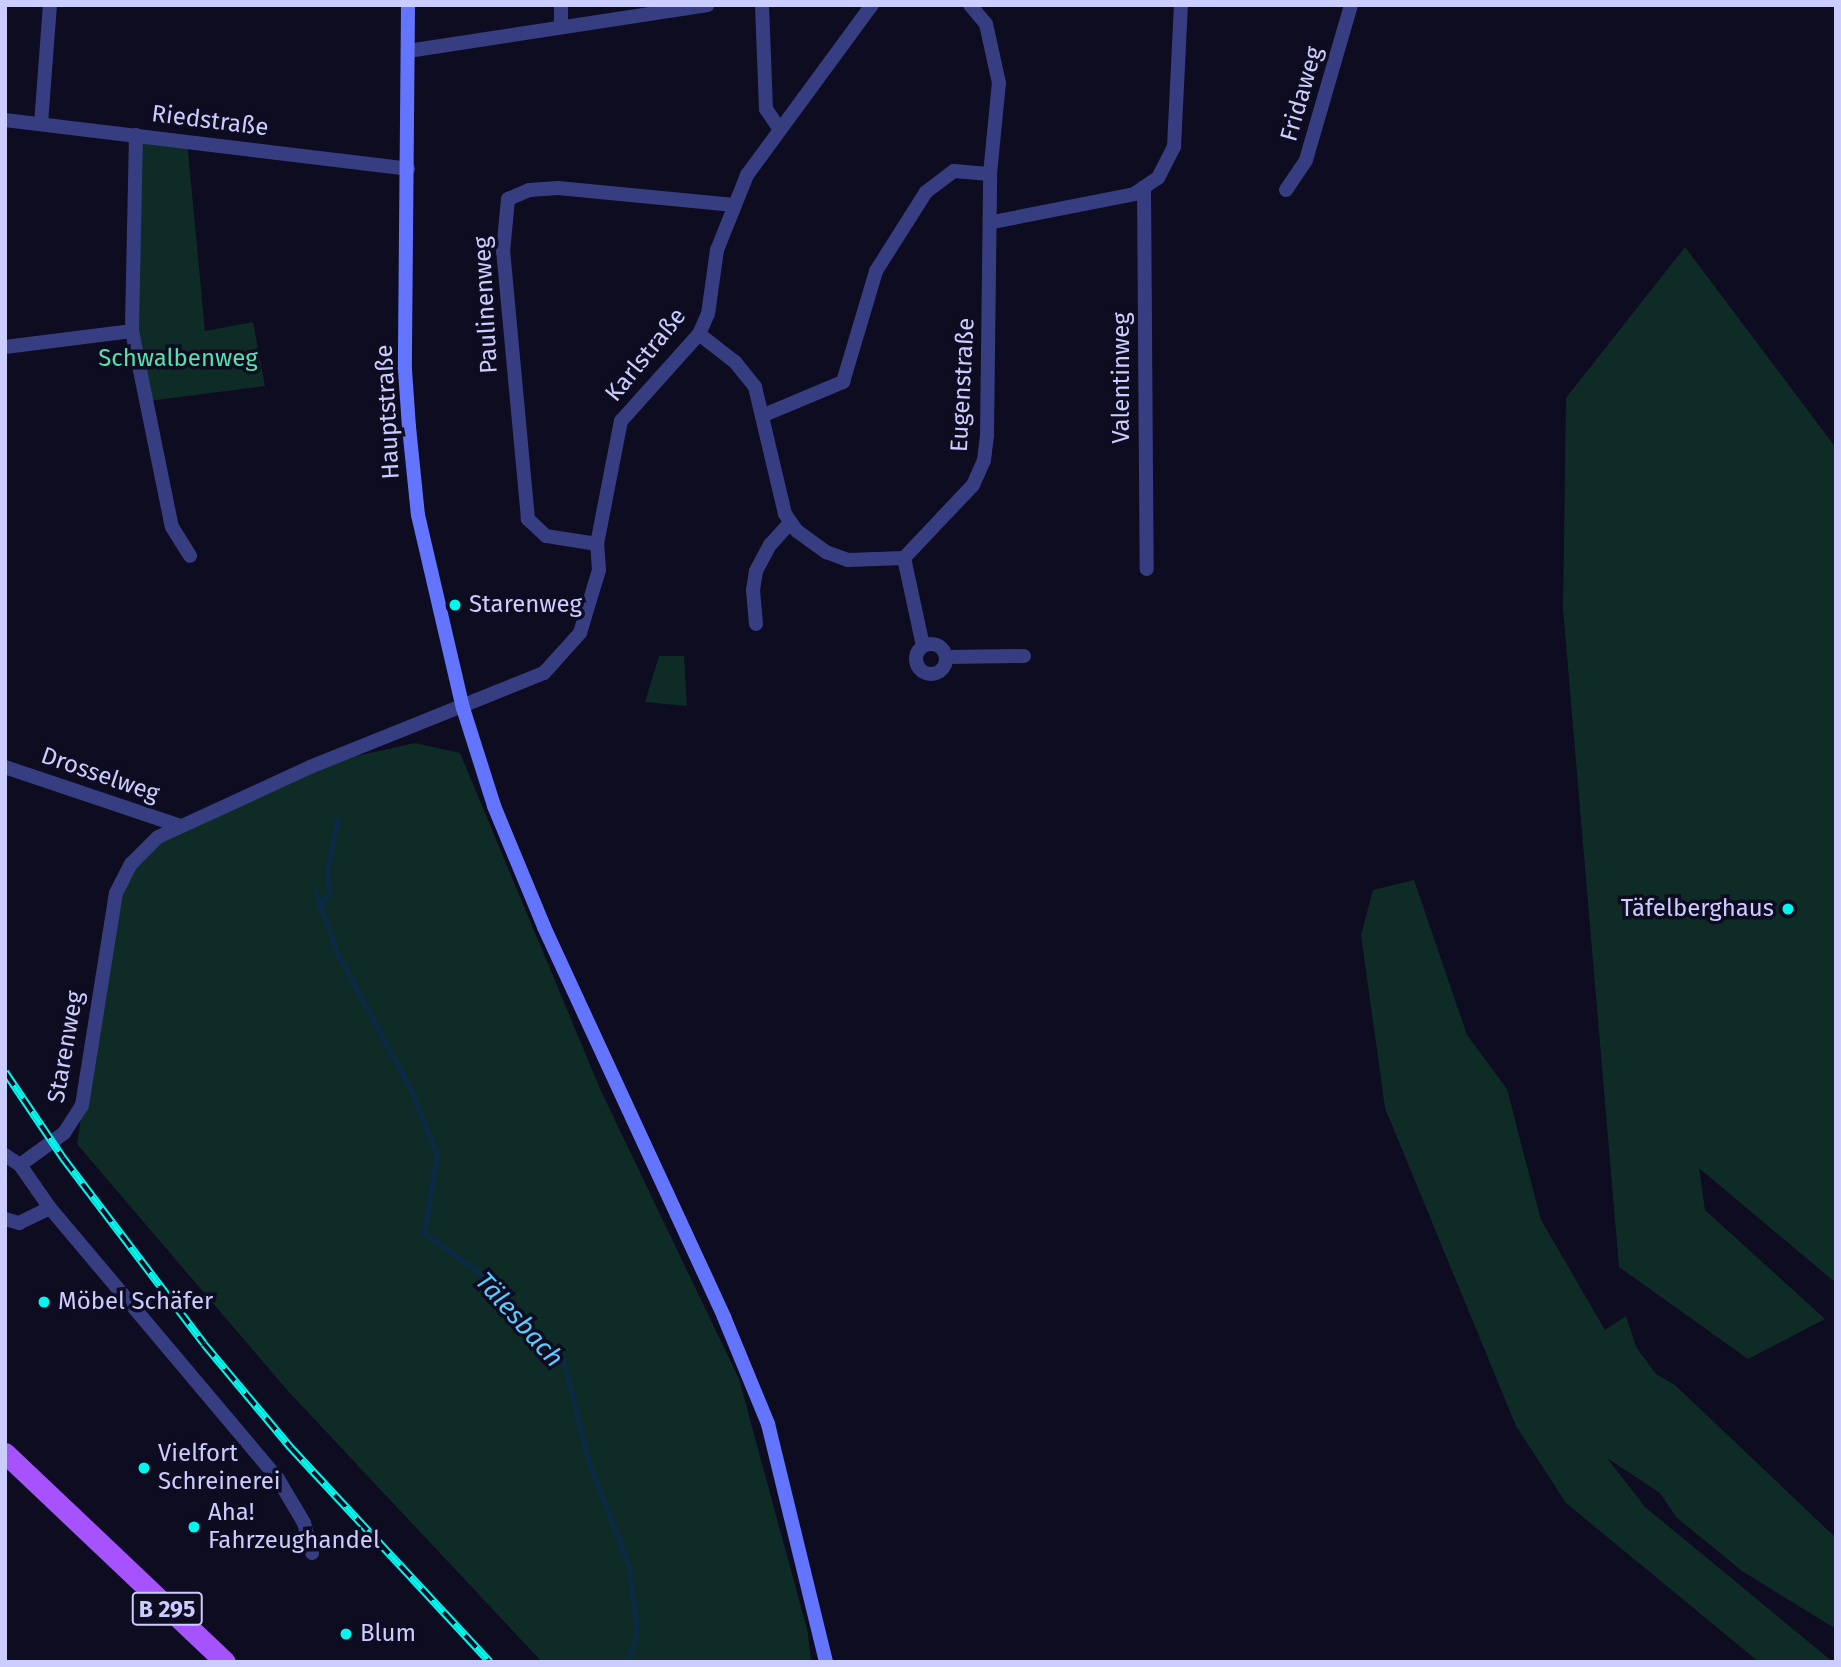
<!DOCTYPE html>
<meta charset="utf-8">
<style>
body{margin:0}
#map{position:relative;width:1841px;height:1667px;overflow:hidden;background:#0d0c21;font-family:"Fira Sans",sans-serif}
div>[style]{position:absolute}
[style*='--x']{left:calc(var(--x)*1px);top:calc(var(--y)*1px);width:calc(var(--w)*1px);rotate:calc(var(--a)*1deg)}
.green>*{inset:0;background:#0f2b26}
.stream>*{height:5px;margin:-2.5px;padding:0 2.5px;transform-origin:2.5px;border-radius:2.5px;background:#0b2a46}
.street>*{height:14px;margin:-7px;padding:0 7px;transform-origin:7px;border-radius:7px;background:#363e81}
.street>.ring{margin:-7px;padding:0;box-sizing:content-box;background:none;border:14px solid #363e81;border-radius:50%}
.secondary>*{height:14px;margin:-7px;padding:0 7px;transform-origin:7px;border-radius:7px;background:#6375ff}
.primary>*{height:21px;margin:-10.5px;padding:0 10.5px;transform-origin:10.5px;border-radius:10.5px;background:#a653ff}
.rail>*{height:8px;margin-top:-4px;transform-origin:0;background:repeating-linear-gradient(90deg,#0d0c21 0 16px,#00f7ed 0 32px);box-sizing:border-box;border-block:2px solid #00f7ed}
.dots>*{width:19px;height:19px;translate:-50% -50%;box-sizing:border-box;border:4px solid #0d0c21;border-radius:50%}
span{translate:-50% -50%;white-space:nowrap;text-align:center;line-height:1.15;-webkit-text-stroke:7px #0d0c21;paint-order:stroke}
.shield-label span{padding:2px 5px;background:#0d0c21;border:2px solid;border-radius:5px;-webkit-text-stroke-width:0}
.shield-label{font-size:23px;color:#cccdff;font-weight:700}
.street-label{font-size:24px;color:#cccdff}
.park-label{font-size:24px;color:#55e2ab}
.poi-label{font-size:24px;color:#cccdff}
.left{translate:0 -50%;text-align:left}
.right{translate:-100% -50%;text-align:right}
.water-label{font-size:26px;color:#5acaff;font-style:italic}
.frame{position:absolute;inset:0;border:7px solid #cccdff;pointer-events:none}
</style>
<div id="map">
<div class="green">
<div style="clip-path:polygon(136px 135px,187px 141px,205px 331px,253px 322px,265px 386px,148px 401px,132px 331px)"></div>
<div style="clip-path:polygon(1685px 247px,1836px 448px,1836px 1283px,1699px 1168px,1705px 1210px,1825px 1319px,1748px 1359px,1619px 1267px,1563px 609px,1566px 398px)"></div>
<div style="clip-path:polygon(659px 656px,684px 656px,687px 706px,645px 702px)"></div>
<div style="clip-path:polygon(415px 743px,460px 753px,601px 1091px,739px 1379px,808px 1633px,811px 1662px,542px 1662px,288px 1391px,77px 1144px,116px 892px,158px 835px,303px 768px)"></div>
<div style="clip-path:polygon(1414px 880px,1467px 1035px,1507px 1089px,1541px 1220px,1605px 1330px,1626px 1316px,1636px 1347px,1656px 1374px,1675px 1385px,1836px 1538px,1836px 1629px,1742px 1571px,1676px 1517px,1660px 1493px,1607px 1458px,1645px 1507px,1833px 1662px,1759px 1662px,1566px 1503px,1516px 1426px,1385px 1108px,1361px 935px,1373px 890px)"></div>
</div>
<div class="stream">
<div style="--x:316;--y:892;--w:65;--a:71"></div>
<div style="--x:337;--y:953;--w:153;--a:61.6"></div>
<div style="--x:410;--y:1088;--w:71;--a:67.8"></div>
<div style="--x:437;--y:1154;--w:80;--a:99.3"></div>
<div style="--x:424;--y:1233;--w:79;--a:35.7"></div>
<div style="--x:488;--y:1279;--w:113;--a:47.5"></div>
<div style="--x:564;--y:1362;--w:101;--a:76.2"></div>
<div style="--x:588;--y:1460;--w:115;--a:69"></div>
<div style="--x:629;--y:1567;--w:66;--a:83.1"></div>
<div style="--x:637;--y:1633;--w:31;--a:109"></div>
<div style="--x:319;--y:908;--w:19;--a:-58"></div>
<div style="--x:329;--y:892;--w:23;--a:-95"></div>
<div style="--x:327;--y:869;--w:52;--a:-77.8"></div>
</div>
<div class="street">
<div style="--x:561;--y:5;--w:21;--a:90"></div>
<div style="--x:762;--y:5;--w:104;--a:87.8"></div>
<div style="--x:766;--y:109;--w:23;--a:56"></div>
<div style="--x:408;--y:51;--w:303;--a:-8.7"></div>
<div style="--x:5;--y:120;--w:406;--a:6.9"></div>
<div style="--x:41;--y:124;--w:119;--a:-85.7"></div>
<div style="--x:136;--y:135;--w:196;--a:91.2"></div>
<div style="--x:132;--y:331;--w:200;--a:78.5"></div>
<div style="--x:172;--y:527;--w:34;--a:58"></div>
<div style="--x:1144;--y:187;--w:382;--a:89.6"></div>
<div style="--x:1286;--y:190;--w:36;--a:-56"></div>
<div style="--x:1306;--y:160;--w:161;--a:-73.8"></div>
<div style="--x:993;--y:222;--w:144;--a:-11.2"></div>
<div style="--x:1134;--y:194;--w:29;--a:-34"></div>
<div style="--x:1158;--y:178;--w:35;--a:-63"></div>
<div style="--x:1174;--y:147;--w:142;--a:-87.2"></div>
<div style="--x:699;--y:334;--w:46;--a:37.9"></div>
<div style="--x:735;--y:362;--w:32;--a:51"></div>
<div style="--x:755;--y:387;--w:130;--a:76.7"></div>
<div style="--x:785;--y:514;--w:21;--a:55"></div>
<div style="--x:797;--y:531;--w:36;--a:36"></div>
<div style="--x:826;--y:552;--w:23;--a:20"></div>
<div style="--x:848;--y:560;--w:56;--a:-2"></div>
<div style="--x:904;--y:558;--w:100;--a:-46.6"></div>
<div style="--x:973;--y:485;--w:27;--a:-66"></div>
<div style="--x:984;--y:460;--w:26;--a:-83"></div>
<div style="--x:987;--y:434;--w:260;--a:-89.3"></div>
<div style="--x:990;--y:174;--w:91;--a:-84.4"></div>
<div style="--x:999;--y:83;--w:60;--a:-102.4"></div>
<div style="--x:986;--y:24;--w:25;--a:-130"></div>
<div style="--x:5;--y:347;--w:128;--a:-7.2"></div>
<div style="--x:764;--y:415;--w:86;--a:-22.7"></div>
<div style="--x:843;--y:382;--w:116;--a:-73.4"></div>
<div style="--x:876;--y:271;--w:93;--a:-57.7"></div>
<div style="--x:926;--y:192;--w:35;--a:-37"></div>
<div style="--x:954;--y:171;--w:36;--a:5"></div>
<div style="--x:597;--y:544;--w:52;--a:-171.1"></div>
<div style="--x:546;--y:536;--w:25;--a:-137"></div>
<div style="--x:528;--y:519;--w:268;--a:-95.3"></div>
<div style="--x:503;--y:252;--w:53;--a:-84.6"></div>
<div style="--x:508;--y:199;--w:23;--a:-23"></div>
<div style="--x:529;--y:190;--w:29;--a:-4"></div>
<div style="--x:558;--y:188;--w:177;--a:5.5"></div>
<div style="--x:904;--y:558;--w:90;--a:77.8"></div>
<div style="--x:756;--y:624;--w:34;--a:-95"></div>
<div style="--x:753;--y:590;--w:19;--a:-81"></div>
<div style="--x:756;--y:571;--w:30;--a:-62"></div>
<div style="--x:770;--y:545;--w:30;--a:-48"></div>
<div class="ring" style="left:916px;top:644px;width:16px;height:16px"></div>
<div style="--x:946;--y:657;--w:78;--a:-0.7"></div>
<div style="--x:5;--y:767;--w:185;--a:18.6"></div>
<div style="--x:5;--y:1155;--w:18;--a:34"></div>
<div style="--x:20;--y:1165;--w:52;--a:55.1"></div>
<div style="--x:50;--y:1208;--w:354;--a:49.9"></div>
<div style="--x:278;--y:1479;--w:51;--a:59.4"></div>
<div style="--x:304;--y:1523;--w:31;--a:75"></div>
<div style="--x:20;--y:1165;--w:54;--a:-36"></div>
<div style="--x:64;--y:1133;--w:33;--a:-57"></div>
<div style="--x:82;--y:1105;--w:215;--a:-80.9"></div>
<div style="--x:116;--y:893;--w:33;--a:-63"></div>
<div style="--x:131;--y:864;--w:38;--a:-45"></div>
<div style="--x:158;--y:837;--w:167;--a:-24.7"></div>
<div style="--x:310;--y:767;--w:252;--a:-21.9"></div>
<div style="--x:544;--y:673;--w:54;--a:-48"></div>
<div style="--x:580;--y:633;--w:66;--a:-73.2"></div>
<div style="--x:599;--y:570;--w:26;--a:-94"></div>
<div style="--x:597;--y:544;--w:125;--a:-79"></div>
<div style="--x:621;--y:421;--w:117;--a:-48.1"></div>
<div style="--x:699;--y:334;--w:22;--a:-66"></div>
<div style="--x:708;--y:314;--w:65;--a:-82"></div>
<div style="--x:717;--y:250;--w:81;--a:-68.2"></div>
<div style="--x:747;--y:175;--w:211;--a:-53.7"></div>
<div style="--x:5;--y:1219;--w:15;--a:16"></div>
<div style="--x:19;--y:1223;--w:34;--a:-26"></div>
</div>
<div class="secondary">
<div style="--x:408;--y:5;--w:365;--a:90.5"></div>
<div style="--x:405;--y:370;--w:57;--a:86"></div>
<div style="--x:409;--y:427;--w:88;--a:84.2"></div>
<div style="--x:418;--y:515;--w:198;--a:76.9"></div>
<div style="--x:463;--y:708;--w:103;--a:72.4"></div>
<div style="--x:494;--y:806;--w:131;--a:67.5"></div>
<div style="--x:544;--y:927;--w:430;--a:65.2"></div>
<div style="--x:724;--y:1317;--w:116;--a:67.6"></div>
<div style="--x:768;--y:1424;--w:245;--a:76.3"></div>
</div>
<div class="primary">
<div style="--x:5;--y:1453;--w:303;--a:43.5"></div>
</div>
<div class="rail">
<div style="--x:5;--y:1072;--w:104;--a:56"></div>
<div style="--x:63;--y:1158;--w:233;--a:52.8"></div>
<div style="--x:204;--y:1344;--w:136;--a:50.1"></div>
<div style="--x:291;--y:1448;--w:292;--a:47.1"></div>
</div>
<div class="dots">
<div style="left:455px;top:605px;background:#00f7ed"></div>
<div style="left:1788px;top:909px;background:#00f7ed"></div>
<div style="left:44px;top:1302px;background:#00f7ed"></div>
<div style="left:144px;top:1468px;background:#00f7ed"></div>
<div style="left:194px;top:1527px;background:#00f7ed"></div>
<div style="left:346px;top:1634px;background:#00f7ed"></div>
</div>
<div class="shield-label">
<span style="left:167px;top:1609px">B 295</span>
</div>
<div class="street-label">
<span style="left:1302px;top:94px;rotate:-74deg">Fridaweg</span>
<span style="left:210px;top:121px;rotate:7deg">Riedstraße</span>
<span style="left:486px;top:305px;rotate:-93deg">Paulinenweg</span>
<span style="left:646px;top:355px;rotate:-51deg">Karlstraße</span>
<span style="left:1122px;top:378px;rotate:-90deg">Valentinweg</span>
<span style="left:963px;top:385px;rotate:-87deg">Eugenstraße</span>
<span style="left:388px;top:412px;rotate:-93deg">Hauptstraße</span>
<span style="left:100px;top:775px;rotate:19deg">Drosselweg</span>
<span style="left:66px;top:1047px;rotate:-80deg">Starenweg</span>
</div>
<div class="park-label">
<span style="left:178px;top:359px">Schwalbenweg</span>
</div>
<div class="poi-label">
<span class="left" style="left:469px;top:605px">Starenweg</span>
<span class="right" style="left:1774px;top:909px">Täfelberghaus</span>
<span class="left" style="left:58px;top:1302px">Möbel Schäfer</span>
<span class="left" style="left:158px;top:1468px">Vielfort<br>Schreinerei</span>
<span class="left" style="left:208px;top:1527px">Aha!<br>Fahrzeughandel</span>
<span class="left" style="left:360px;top:1634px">Blum</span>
</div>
<div class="water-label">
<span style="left:519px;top:1320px;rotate:48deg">Tälesbach</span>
</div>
<div class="frame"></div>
</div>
